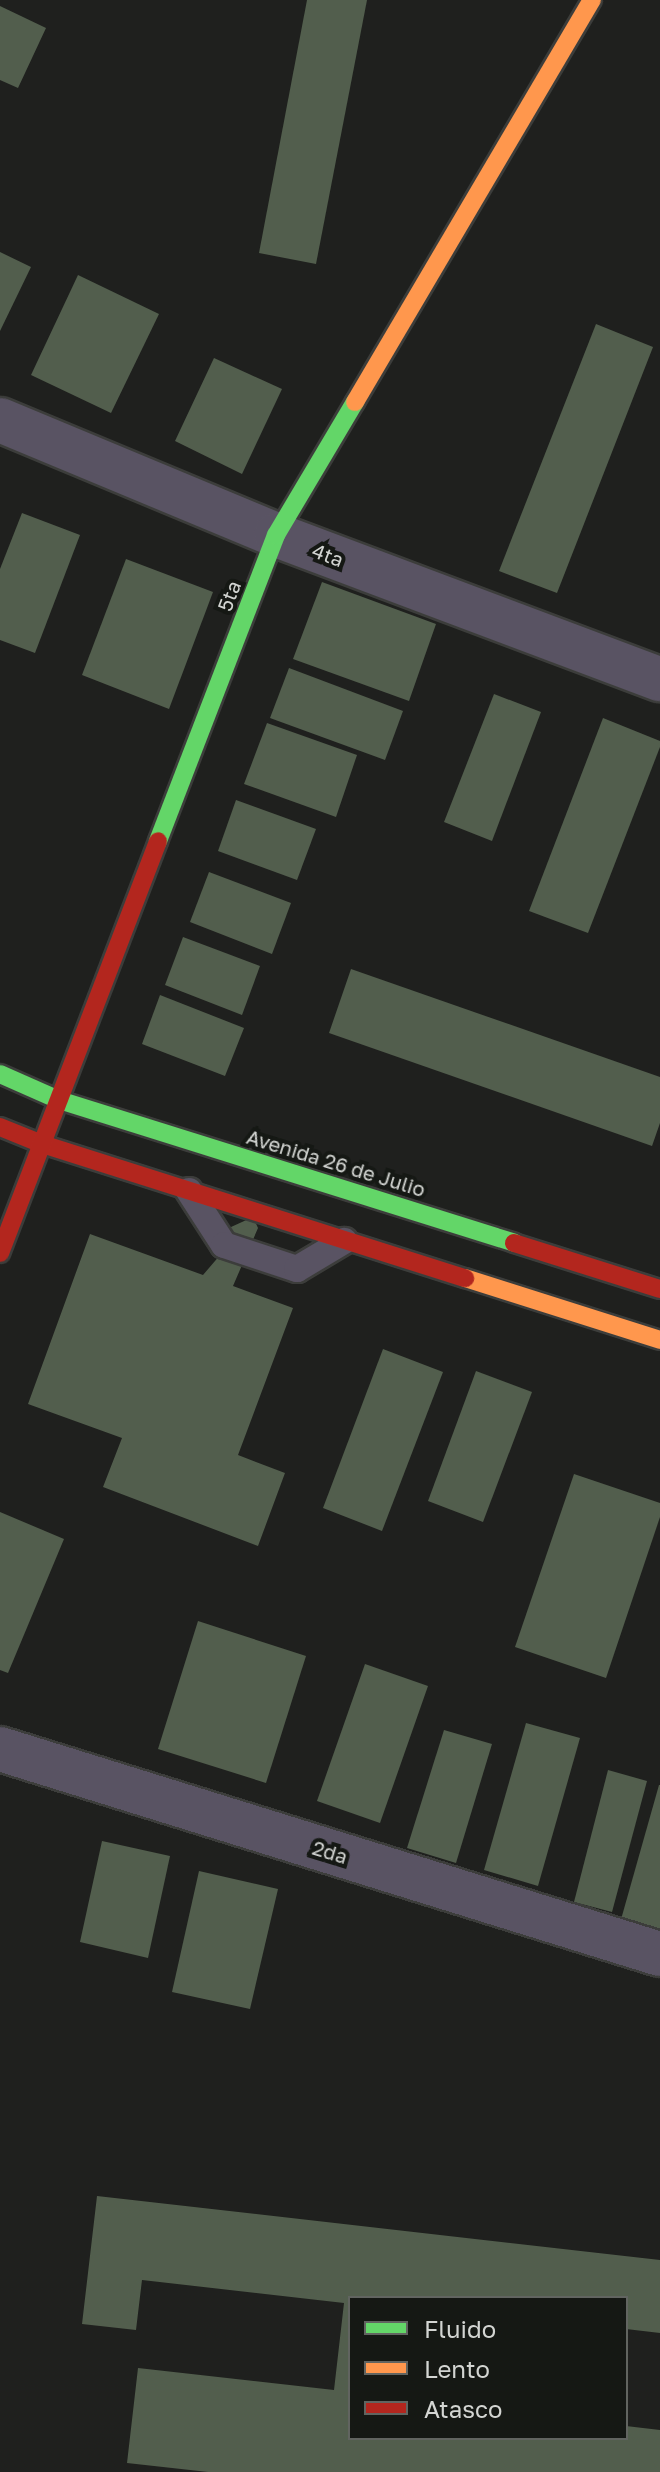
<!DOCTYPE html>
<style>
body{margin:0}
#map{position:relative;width:660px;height:2472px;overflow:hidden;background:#1f201e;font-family:"Golos Text",sans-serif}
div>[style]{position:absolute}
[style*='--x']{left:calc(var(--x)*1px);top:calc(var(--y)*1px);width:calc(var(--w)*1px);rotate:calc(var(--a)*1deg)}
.building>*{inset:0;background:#525e4d}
.roads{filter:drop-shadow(2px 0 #3c3d3b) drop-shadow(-2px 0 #3c3d3b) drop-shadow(0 2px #3c3d3b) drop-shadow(0 -2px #3c3d3b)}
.lane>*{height:26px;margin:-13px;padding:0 13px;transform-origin:13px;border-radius:13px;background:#595363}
.street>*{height:44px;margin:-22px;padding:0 22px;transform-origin:22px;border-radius:22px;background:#595363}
.fast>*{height:18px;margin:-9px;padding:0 9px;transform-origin:9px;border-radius:9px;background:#63d668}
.slow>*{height:18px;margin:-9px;padding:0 9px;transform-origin:9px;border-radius:9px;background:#ff974d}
.jam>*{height:18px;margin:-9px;padding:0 9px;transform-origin:9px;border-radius:9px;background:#b3261e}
span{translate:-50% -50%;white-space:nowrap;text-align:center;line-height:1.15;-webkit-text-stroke:8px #151814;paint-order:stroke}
.street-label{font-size:20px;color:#d3d5d2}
.legend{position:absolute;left:348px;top:2296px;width:280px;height:144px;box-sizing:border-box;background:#151814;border:2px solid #616460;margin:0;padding:10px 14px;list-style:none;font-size:24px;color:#d3d5d2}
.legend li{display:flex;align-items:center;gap:16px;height:40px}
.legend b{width:40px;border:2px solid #616460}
</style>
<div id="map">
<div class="building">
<div style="clip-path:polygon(307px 0,367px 0,316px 264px,259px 253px)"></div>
<div style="clip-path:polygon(0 6px,46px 28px,18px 88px,0 80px)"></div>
<div style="clip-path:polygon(0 252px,31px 267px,0 331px)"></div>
<div style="clip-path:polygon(78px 275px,159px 314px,111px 413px,31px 375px)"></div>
<div style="clip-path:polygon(596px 324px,653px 347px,557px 593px,499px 571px)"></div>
<div style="clip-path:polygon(214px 358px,282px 389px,242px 474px,175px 441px)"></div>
<div style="clip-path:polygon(22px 513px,80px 535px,35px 653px,0 640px,0 569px)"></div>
<div style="clip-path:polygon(126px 559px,213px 592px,169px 709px,82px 675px)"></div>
<div style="clip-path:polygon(322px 582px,436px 624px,409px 701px,293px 659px)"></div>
<div style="clip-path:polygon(289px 668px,403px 711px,385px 760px,270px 718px)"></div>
<div style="clip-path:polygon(494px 694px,541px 712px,492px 841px,444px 822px)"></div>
<div style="clip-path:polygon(603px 718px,660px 741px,660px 747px,588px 933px,529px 911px)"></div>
<div style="clip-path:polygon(267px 723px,357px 755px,336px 817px,244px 784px)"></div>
<div style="clip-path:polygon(236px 800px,316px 829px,297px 880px,218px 851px)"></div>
<div style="clip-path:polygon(209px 872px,291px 903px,272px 954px,190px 922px)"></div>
<div style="clip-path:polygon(183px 937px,260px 966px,242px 1015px,165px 985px)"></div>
<div style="clip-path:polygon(351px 969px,660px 1077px,660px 1123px,652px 1146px,329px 1033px)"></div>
<div style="clip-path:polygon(160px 995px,244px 1028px,225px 1076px,142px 1044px)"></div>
<div style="clip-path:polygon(253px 1217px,258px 1228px,233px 1286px,293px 1308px,238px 1455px,285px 1473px,258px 1546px,103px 1487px,122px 1438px,28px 1404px,90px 1234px,203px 1275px,227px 1247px,231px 1227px)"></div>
<div style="clip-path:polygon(383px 1349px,443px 1372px,382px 1531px,323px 1508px)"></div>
<div style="clip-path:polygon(476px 1371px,532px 1392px,483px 1522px,428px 1501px)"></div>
<div style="clip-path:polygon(574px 1474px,660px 1503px,660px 1517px,606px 1678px,515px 1647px)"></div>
<div style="clip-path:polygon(0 1512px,64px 1539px,8px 1673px,0 1670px)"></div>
<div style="clip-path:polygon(198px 1621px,306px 1656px,266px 1783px,158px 1749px)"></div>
<div style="clip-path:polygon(365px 1664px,428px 1686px,380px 1823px,317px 1801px)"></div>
<div style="clip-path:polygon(526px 1723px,580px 1738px,538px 1886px,484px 1870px)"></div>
<div style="clip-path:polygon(444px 1730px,492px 1744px,456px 1863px,407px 1848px)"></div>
<div style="clip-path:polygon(608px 1770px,647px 1781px,612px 1912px,574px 1902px)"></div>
<div style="clip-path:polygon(659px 1785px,660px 1785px,660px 1934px,620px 1923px)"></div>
<div style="clip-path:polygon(102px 1841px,170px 1856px,148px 1958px,80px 1942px)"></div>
<div style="clip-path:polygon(199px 1871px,278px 1889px,250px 2009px,172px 1992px)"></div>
<div style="clip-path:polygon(97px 2196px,660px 2260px,660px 2333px,626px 2329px,626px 2298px,350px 2298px,350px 2438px,626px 2438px,626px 2426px,660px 2430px,660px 2472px,208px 2472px,127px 2463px,138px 2368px,334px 2390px,344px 2303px,142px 2280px,136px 2330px,82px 2324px)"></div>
</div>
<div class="roads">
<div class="lane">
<div style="--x:189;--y:1191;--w:64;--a:57.1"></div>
<div style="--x:224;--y:1245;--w:77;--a:18.2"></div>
<div style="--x:297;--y:1269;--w:55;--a:-30.8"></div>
</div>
<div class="street">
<div style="--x:0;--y:420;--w:299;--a:22.6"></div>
<div style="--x:276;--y:535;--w:410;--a:20.6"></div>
<div style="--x:0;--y:1749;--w:691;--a:17.26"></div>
</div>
<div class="fast">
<div style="--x:158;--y:841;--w:328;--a:-68.9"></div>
<div style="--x:276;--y:535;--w:155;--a:-59.3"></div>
<div style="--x:0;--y:1074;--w:64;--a:23.8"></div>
<div style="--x:59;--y:1100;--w:477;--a:17.4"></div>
</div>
<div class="slow">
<div style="--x:355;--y:402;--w:467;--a:-59.5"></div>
<div style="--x:465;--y:1278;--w:205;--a:17.6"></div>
</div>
<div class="jam">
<div style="--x:0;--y:1127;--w:45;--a:22"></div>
<div style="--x:42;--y:1144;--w:444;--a:17.6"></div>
<div style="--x:514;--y:1243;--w:153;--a:17.5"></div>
<div style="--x:0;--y:1253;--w:441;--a:-69"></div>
</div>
</div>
<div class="street-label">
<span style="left:328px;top:555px;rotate:21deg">4ta</span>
<span style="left:229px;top:596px;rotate:-69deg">5ta</span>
<span style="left:336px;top:1163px;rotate:17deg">Avenida 26 de Julio</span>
<span style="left:330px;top:1852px;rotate:17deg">2da</span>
</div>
<ul class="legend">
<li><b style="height:10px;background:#63d668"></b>Fluido</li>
<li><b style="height:10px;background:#ff974d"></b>Lento</li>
<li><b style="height:10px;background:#b3261e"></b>Atasco</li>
</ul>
</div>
